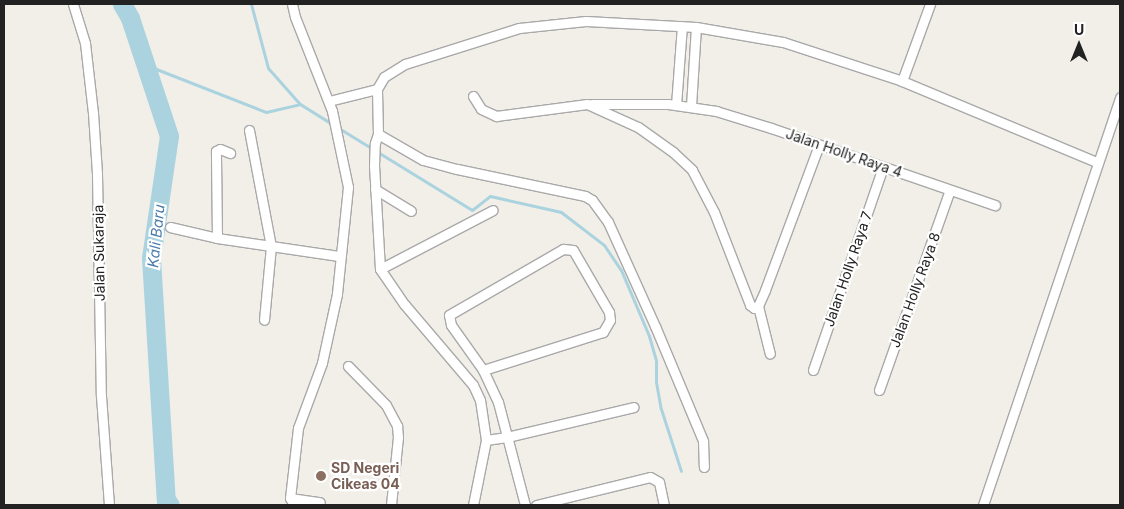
<!DOCTYPE html>
<style>
body{margin:0}
#map{position:relative;width:1124px;height:509px;overflow:hidden;background:#f2efe9;font-family:Inter,sans-serif}
div>[style]{position:absolute}
[style*='--x']{left:calc(var(--x)*1px);top:calc(var(--y)*1px);width:calc(var(--w)*1px);rotate:calc(var(--a)*1deg)}
.stream>*{height:3px;margin:-1.5px;padding:0 1.5px;transform-origin:1.5px;border-radius:1.5px;background:#aad3df}
.river>*{height:19px;margin:-9.5px;padding:0 9.5px;transform-origin:9.5px;border-radius:9.5px;background:#aad3df}
.roads{filter:drop-shadow(1px 0 #a9a9a9) drop-shadow(-1px 0 #a9a9a9) drop-shadow(0 1px #a9a9a9) drop-shadow(0 -1px #a9a9a9)}
.minor>*{height:9px;margin:-4.5px;padding:0 4.5px;transform-origin:4.5px;border-radius:4.5px;background:#fff}
.dots>*{width:14px;height:14px;translate:-50% -50%;box-sizing:border-box;border:2px solid #fff;border-radius:50%}
span{translate:-50% -50%;white-space:nowrap;text-align:center;line-height:1.15;-webkit-text-stroke:4.5px #fff;paint-order:stroke}
.street-label{font-size:14px;color:#222}
.education-label{font-size:14px;color:#785e54;font-weight:700}
.left{translate:0 -50%;text-align:left}
.water-label{font-size:15px;color:#4a7aab;font-style:italic}
.frame{position:absolute;inset:0;border:5px solid #222;pointer-events:none}
.north{position:absolute;left:1054px;top:20px;width:50px;height:50px;-webkit-text-stroke:4px #fff;paint-order:stroke;rotate:0deg;font-size:14px;font-weight:700;line-height:20px;text-align:center;color:#222}
.north::after{content:'';display:block;margin:auto;width:18px;height:22px;background:#222;clip-path:polygon(50% 0,100% 100%,50% 72%,0 100%)}
</style>
<div id="map">
<div class="stream">
<div style="--x:251;--y:4;--w:66;--a:75.1"></div>
<div style="--x:268;--y:68;--w:48;--a:48.4"></div>
<div style="--x:146;--y:65;--w:129;--a:21.4"></div>
<div style="--x:266;--y:112;--w:35;--a:-13"></div>
<div style="--x:300;--y:104;--w:38;--a:32"></div>
<div style="--x:337;--y:127;--w:158;--a:31.6"></div>
<div style="--x:472;--y:210;--w:23;--a:-38"></div>
<div style="--x:490;--y:196;--w:73;--a:12.7"></div>
<div style="--x:561;--y:212;--w:54;--a:37.5"></div>
<div style="--x:604;--y:245;--w:30;--a:56"></div>
<div style="--x:621;--y:270;--w:72;--a:67"></div>
<div style="--x:649;--y:336;--w:26;--a:74"></div>
<div style="--x:656;--y:361;--w:21;--a:90"></div>
<div style="--x:656;--y:382;--w:27;--a:80"></div>
<div style="--x:661;--y:409;--w:65;--a:72.1"></div>
</div>
<div class="river">
<div style="--x:122;--y:4;--w:16;--a:60"></div>
<div style="--x:130;--y:18;--w:124;--a:71.7"></div>
<div style="--x:169;--y:136;--w:123;--a:98.4"></div>
<div style="--x:151;--y:258;--w:242;--a:86.5"></div>
<div style="--x:166;--y:500;--w:6;--a:51"></div>
</div>
<div class="roads">
<div class="minor">
<div style="--x:73;--y:4;--w:41;--a:72.9"></div>
<div style="--x:85;--y:43;--w:70;--a:83.5"></div>
<div style="--x:93;--y:113;--w:61;--a:86.2"></div>
<div style="--x:97;--y:174;--w:222;--a:89"></div>
<div style="--x:101;--y:396;--w:109;--a:85.8"></div>
<div style="--x:292;--y:4;--w:13;--a:77"></div>
<div style="--x:295;--y:17;--w:101;--a:68.5"></div>
<div style="--x:332;--y:111;--w:78;--a:78.1"></div>
<div style="--x:348;--y:187;--w:108;--a:95.9"></div>
<div style="--x:337;--y:294;--w:71;--a:102.3"></div>
<div style="--x:322;--y:363;--w:69;--a:110.3"></div>
<div style="--x:298;--y:428;--w:70;--a:96.5"></div>
<div style="--x:290;--y:498;--w:8;--a:60"></div>
<div style="--x:902;--y:81;--w:82;--a:-70"></div>
<div style="--x:473;--y:96;--w:15;--a:58"></div>
<div style="--x:481;--y:109;--w:17;--a:25"></div>
<div style="--x:496;--y:116;--w:92;--a:-7.5"></div>
<div style="--x:587;--y:104;--w:56;--a:24.3"></div>
<div style="--x:638;--y:127;--w:43;--a:35.5"></div>
<div style="--x:673;--y:152;--w:26;--a:43"></div>
<div style="--x:692;--y:170;--w:47;--a:62.4"></div>
<div style="--x:714;--y:212;--w:100;--a:68.8"></div>
<div style="--x:750;--y:305;--w:5;--a:37"></div>
<div style="--x:754;--y:308;--w:4;--a:-27"></div>
<div style="--x:758;--y:306;--w:17;--a:-66"></div>
<div style="--x:765;--y:290;--w:155;--a:-69.6"></div>
<div style="--x:329;--y:101;--w:49;--a:-14"></div>
<div style="--x:592;--y:104;--w:76;--a:0"></div>
<div style="--x:668;--y:104;--w:49;--a:8.3"></div>
<div style="--x:716;--y:111;--w:58;--a:17.2"></div>
<div style="--x:771;--y:128;--w:237;--a:19"></div>
<div style="--x:676;--y:105;--w:79;--a:-85.7"></div>
<div style="--x:691;--y:106;--w:79;--a:-86.4"></div>
<div style="--x:249;--y:130;--w:118;--a:79.3"></div>
<div style="--x:271;--y:246;--w:74;--a:95.4"></div>
<div style="--x:378;--y:134;--w:52;--a:30"></div>
<div style="--x:423;--y:160;--w:35;--a:15"></div>
<div style="--x:457;--y:169;--w:131;--a:11.9"></div>
<div style="--x:585;--y:196;--w:8;--a:30"></div>
<div style="--x:592;--y:200;--w:27;--a:54"></div>
<div style="--x:608;--y:222;--w:114;--a:65.7"></div>
<div style="--x:655;--y:326;--w:125;--a:67.3"></div>
<div style="--x:703;--y:441;--w:26;--a:88"></div>
<div style="--x:375;--y:189;--w:42;--a:31.4"></div>
<div style="--x:170;--y:227;--w:48;--a:13.2"></div>
<div style="--x:217;--y:238;--w:123;--a:8.4"></div>
<div style="--x:217;--y:238;--w:87;--a:-90.7"></div>
<div style="--x:216;--y:151;--w:4;--a:-27"></div>
<div style="--x:220;--y:149;--w:11;--a:22"></div>
<div style="--x:380;--y:269;--w:127;--a:-27.6"></div>
<div style="--x:758;--y:306;--w:49;--a:76"></div>
<div style="--x:348;--y:366;--w:54;--a:45.7"></div>
<div style="--x:386;--y:405;--w:24;--a:62"></div>
<div style="--x:397;--y:426;--w:11;--a:85"></div>
<div style="--x:398;--y:437;--w:68;--a:95.9"></div>
<div style="--x:483;--y:370;--w:55;--a:-125.4"></div>
<div style="--x:451;--y:325;--w:10;--a:-101"></div>
<div style="--x:449;--y:315;--w:132;--a:-30.1"></div>
<div style="--x:563;--y:249;--w:10;--a:6"></div>
<div style="--x:573;--y:250;--w:72;--a:59.9"></div>
<div style="--x:609;--y:312;--w:8;--a:83"></div>
<div style="--x:610;--y:320;--w:14;--a:120"></div>
<div style="--x:603;--y:332;--w:126;--a:162.4"></div>
<div style="--x:483;--y:370;--w:35;--a:65"></div>
<div style="--x:498;--y:402;--w:106;--a:75.3"></div>
<div style="--x:813;--y:370;--w:215;--a:-71"></div>
<div style="--x:879;--y:390;--w:212;--a:-70.5"></div>
<div style="--x:486;--y:440;--w:21;--a:-8"></div>
<div style="--x:507;--y:437;--w:130;--a:-13.3"></div>
<div style="--x:290;--y:498;--w:30;--a:8"></div>
<div style="--x:473;--y:505;--w:66;--a:-78.7"></div>
<div style="--x:486;--y:440;--w:40;--a:-98.5"></div>
<div style="--x:480;--y:400;--w:17;--a:-115"></div>
<div style="--x:473;--y:385;--w:106;--a:-130.4"></div>
<div style="--x:404;--y:304;--w:42;--a:-124.4"></div>
<div style="--x:380;--y:269;--w:103;--a:-93.3"></div>
<div style="--x:374;--y:166;--w:23;--a:-88"></div>
<div style="--x:375;--y:143;--w:9;--a:-72"></div>
<div style="--x:378;--y:134;--w:45;--a:-91.3"></div>
<div style="--x:377;--y:89;--w:14;--a:-60"></div>
<div style="--x:384;--y:77;--w:25;--a:-32"></div>
<div style="--x:405;--y:64;--w:120;--a:-17.5"></div>
<div style="--x:519;--y:28;--w:67;--a:-6"></div>
<div style="--x:586;--y:21;--w:110;--a:3.1"></div>
<div style="--x:696;--y:27;--w:88;--a:9.8"></div>
<div style="--x:783;--y:42;--w:125;--a:18.1"></div>
<div style="--x:902;--y:81;--w:211;--a:22.6"></div>
<div style="--x:536;--y:505;--w:117;--a:-13.8"></div>
<div style="--x:650;--y:477;--w:10;--a:29"></div>
<div style="--x:659;--y:482;--w:24;--a:78"></div>
<div style="--x:983;--y:505;--w:430;--a:-71.4"></div>
</div>
</div>
<div class="dots">
<div style="left:321px;top:476px;background:#8d6e63"></div>
</div>
<div class="street-label">
<span style="left:844px;top:153px;rotate:19deg">Jalan Holly Raya 4</span>
<span style="left:99px;top:253px;rotate:-91deg">Jalan Sukaraja</span>
<span style="left:848px;top:269px;rotate:-71deg">Jalan Holly Raya 7</span>
<span style="left:915px;top:290px;rotate:-70deg">Jalan Holly Raya 8</span>
</div>
<div class="education-label">
<span class="left" style="left:331px;top:476px">SD Negeri<br>Cikeas 04</span>
</div>
<div class="water-label">
<span style="left:156px;top:236px;rotate:-84deg">Kali Baru</span>
</div>
<div class="frame"></div>
<div class="north">U</div>
</div>
